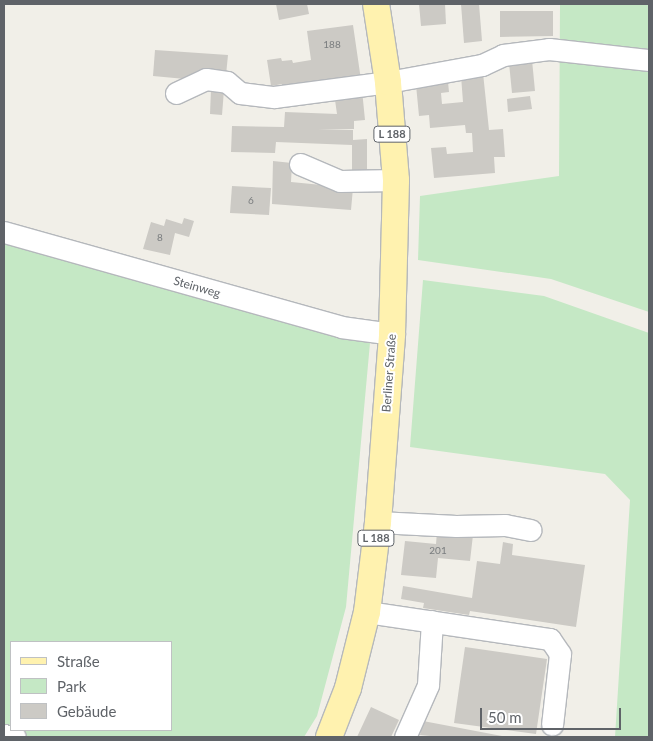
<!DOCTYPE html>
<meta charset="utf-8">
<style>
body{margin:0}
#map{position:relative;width:653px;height:741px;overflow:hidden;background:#f1efe8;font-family:Lato,sans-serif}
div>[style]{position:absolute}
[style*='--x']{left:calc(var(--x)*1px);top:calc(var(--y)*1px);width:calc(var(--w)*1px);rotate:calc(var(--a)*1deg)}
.green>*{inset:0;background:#c5e8c5}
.building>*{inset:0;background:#cccac5}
.roads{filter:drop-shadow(1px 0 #b5b8bc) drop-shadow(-1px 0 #b5b8bc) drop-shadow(0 1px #b5b8bc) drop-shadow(0 -1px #b5b8bc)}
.minor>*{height:21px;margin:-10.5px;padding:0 10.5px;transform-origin:10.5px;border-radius:10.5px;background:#fff}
.major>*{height:26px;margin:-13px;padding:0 13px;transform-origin:13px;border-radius:13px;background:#fff2af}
span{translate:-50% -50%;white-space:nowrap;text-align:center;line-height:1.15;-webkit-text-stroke:4px #fff;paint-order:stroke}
.number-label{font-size:10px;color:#7a7d7f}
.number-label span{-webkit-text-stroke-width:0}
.shield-label span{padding:1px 4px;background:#fff;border:1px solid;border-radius:4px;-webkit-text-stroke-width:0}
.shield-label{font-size:11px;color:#5f6368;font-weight:700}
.street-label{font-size:12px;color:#5f6368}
.frame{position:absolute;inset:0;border:5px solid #5f6368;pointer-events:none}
.legend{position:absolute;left:10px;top:641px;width:162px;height:90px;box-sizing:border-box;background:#fff;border:1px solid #bfc1c3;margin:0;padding:6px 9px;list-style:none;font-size:15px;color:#5f6368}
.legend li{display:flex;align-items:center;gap:10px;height:25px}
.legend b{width:25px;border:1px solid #bfc1c3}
.scale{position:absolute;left:480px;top:708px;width:141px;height:22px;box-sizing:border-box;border:2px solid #5f6368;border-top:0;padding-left:6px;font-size:15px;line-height:18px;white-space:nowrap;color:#5f6368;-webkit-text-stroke:4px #fff;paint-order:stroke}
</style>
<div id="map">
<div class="green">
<div style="clip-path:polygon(560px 4px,649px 4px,649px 312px,551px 279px,418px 260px,420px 196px,559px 176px)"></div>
<div style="clip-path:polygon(evenodd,4px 239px,370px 343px,346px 607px,317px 716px,304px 737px,4px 737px,4px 239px,11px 642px,171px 642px,171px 730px,11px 730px,11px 642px)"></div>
<div style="clip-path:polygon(423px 280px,544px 296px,649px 333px,649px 737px,615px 737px,630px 500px,605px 474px,410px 447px)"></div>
</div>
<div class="building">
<div style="clip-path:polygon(276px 4px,307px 4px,309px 14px,279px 20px)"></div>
<div style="clip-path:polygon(419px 4px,445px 4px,446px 24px,421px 26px)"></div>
<div style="clip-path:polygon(461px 4px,479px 4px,482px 41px,464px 43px)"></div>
<div style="clip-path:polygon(500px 11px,553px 11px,553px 36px,500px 37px)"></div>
<div style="clip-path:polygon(353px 25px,361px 80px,282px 87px,282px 84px,271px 86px,267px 60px,281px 58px,282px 61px,292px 60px,293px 63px,311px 60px,307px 31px)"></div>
<div style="clip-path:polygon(155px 50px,228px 55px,226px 75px,196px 80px,153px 76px)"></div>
<div style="clip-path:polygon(532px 60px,535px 91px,512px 93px,509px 63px)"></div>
<div style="clip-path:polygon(483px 73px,489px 130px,503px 129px,505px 157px,494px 157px,495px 173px,434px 178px,431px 148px,446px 147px,447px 154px,473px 152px,472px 133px,466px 133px,465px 125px,430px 128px,429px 115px,419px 116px,416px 85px,448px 82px,449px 92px,441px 93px,442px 104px,463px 102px,461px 76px)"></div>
<div style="clip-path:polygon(211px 89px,224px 90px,222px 115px,210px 114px)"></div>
<div style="clip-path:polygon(362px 90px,365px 120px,354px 121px,354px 129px,318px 129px,353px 130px,353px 140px,367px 139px,367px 175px,352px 175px,352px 145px,276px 142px,275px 153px,231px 152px,232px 126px,284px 127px,285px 112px,337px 114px,334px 93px)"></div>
<div style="clip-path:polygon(530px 96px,532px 109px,508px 112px,507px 99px)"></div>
<div style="clip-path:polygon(273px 161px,292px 163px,291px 182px,353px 188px,351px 210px,272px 204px)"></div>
<div style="clip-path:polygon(232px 186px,271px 188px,269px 215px,230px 213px)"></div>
<div style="clip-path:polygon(184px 218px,194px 221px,189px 237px,175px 233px,170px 255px,143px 249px,151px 222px,164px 226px,166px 219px,182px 224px)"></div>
<div style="clip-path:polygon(437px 532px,473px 535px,470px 561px,438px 558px,436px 578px,401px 575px,405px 541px,436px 544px)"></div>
<div style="clip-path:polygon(503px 542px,513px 544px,512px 555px,585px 565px,576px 627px,470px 611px,469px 615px,423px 608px,424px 603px,401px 599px,403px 586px,472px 598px,477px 561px,500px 564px)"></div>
<div style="clip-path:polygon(465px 647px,547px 659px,536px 734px,454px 723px)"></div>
<div style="clip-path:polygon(371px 707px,399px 720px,391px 737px,357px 737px)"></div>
<div style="clip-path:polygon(423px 721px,502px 736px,502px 737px,440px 737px,420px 735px)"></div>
</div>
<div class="roads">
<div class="minor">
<div style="--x:176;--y:93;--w:33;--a:-25"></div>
<div style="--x:206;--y:79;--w:21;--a:8"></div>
<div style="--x:227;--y:82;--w:17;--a:40"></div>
<div style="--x:240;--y:93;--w:34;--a:7"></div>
<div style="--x:274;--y:97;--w:115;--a:-7.5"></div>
<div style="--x:388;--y:82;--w:96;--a:-10.3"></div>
<div style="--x:482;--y:65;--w:23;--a:-25"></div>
<div style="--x:503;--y:55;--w:46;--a:-7.4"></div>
<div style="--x:549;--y:49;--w:101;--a:6.3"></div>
<div style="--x:300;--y:164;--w:43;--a:23"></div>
<div style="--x:340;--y:181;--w:56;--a:-1"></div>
<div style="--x:4;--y:232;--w:350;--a:15.7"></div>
<div style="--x:341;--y:327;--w:51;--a:7.8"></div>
<div style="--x:378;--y:522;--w:78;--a:2.9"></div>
<div style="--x:456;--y:526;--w:49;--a:-1.2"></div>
<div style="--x:505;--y:525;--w:26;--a:11"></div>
<div style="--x:367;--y:612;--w:185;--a:8.4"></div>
<div style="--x:550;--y:639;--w:18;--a:56"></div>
<div style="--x:560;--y:654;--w:71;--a:96.4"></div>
<div style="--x:4;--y:735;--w:11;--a:10"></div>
<div style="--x:405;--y:737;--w:57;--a:-66.1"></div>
<div style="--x:428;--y:685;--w:64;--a:-86.4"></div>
</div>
<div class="major">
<div style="--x:329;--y:737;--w:53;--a:-68.8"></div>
<div style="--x:348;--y:688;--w:78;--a:-76"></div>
<div style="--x:367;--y:612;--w:91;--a:-83"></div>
<div style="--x:378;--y:522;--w:189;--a:-85.7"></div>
<div style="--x:392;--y:334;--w:154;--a:-88.5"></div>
<div style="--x:396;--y:180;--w:98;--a:-94.7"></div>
<div style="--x:388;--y:82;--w:79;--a:-98.7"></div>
</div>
</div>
<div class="number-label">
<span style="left:332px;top:45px">188</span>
<span style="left:251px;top:201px">6</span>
<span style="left:160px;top:238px">8</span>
<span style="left:438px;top:551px">201</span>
</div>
<div class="shield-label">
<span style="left:392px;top:134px">L 188</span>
<span style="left:376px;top:538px">L 188</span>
</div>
<div class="street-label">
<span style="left:197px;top:287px;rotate:16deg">Steinweg</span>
<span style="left:389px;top:373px;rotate:-86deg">Berliner Straße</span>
</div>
<div class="frame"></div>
<ul class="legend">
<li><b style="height:6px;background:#fff2af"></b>Straße</li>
<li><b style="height:14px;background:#c5e8c5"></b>Park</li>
<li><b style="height:14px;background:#cccac5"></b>Gebäude</li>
</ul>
<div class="scale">50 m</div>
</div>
